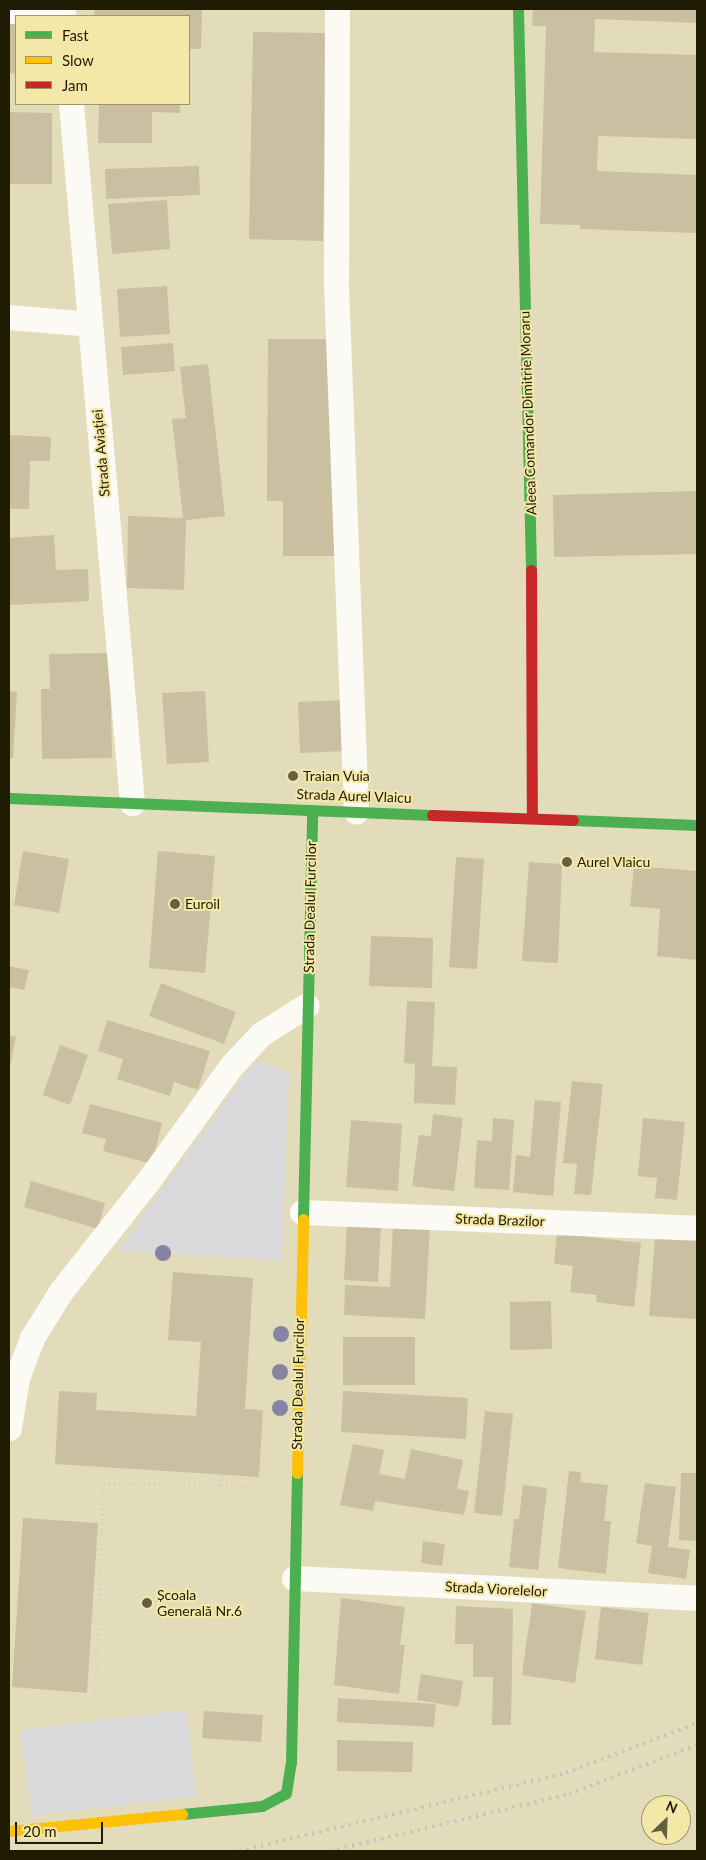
<!DOCTYPE html>
<meta charset="utf-8">
<style>
body{margin:0}
#map{position:relative;width:706px;height:1860px;overflow:hidden;background:#e3dcba;font-family:Lato,sans-serif}
div>[style]{position:absolute}
[style*='--x']{left:calc(var(--x)*1px);top:calc(var(--y)*1px);width:calc(var(--w)*1px);rotate:calc(var(--a)*1deg)}
.green>*{inset:0;background:#d9d9db}
.building>*{inset:0;background:#cbbfa2}
.path>*{height:3px;margin-top:-1.5px;transform-origin:0;background:repeating-linear-gradient(90deg,#d1cfc4 0 1px,transparent 0 5px)}
.street>*{height:25px;margin:-12.5px;padding:0 12.5px;transform-origin:12.5px;border-radius:12.5px;background:#fbfaf5}
.fast>*{height:11px;margin:-5.5px;padding:0 5.5px;transform-origin:5.5px;border-radius:5.5px;background:#4caf50}
.slow>*{height:11px;margin:-5.5px;padding:0 5.5px;transform-origin:5.5px;border-radius:5.5px;background:#ffc107}
.jam>*{height:11px;margin:-5.5px;padding:0 5.5px;transform-origin:5.5px;border-radius:5.5px;background:#c62828}
.rail>*{height:4px;margin-top:-2px;transform-origin:0;background:repeating-linear-gradient(90deg,#c9c7bd 0 2.5px,transparent 0 7.5px)}
.trees>*{width:16px;height:16px;margin:-8px;border-radius:50%;background:#8783a3}
.dots>*{width:14px;height:14px;translate:-50% -50%;box-sizing:border-box;border:2px solid #f4e8a9;border-radius:50%}
span{translate:-50% -50%;white-space:nowrap;text-align:center;line-height:1.15;-webkit-text-stroke:4px #f4e8a9;paint-order:stroke}
.street-label{font-size:14px;color:#201c03}
.poi-label{font-size:14px;color:#201c03}
.left{translate:0 -50%;text-align:left}
.frame{position:absolute;inset:0;border:10px solid #201c03;pointer-events:none}
.legend{position:absolute;left:15px;top:15px;width:175px;height:90px;box-sizing:border-box;background:#f4e8a9;border:1px solid #9f9667;margin:0;padding:6px 9px;list-style:none;font-size:15px;color:#201c03}
.legend li{display:flex;align-items:center;gap:10px;height:25px}
.legend b{width:25px;border:1px solid #9f9667}
.north{position:absolute;left:641px;top:1795px;width:50px;height:50px;box-sizing:border-box;background:#f4e8a9;border:1px solid #9f9667;border-radius:50%;rotate:24deg;font-size:14px;font-weight:700;line-height:20px;text-align:center;color:#201c03}
.north::after{content:'';display:block;margin:auto;width:18px;height:22px;background:#645f43;clip-path:polygon(50% 0,100% 100%,50% 72%,0 100%)}
.scale{position:absolute;left:15px;top:1822px;width:88px;height:22px;box-sizing:border-box;border:2px solid #201c03;border-top:0;padding-left:6px;font-size:15px;line-height:18px;white-space:nowrap;color:#201c03;-webkit-text-stroke:4px #f4e8a9;paint-order:stroke}
</style>
<div id="map">
<div class="green">
<div style="clip-path:polygon(255px 1061px,289px 1072px,282px 1261px,118px 1250px)"></div>
<div style="clip-path:polygon(186px 1710px,197px 1796px,32px 1816px,21px 1730px)"></div>
</div>
<div class="building">
<div style="clip-path:polygon(95px 9px,202px 9px,201px 49px,189px 49px,189px 16px,94px 16px)"></div>
<div style="clip-path:polygon(533px 9px,697px 9px,697px 23px,595px 19px,594px 52px,697px 55px,697px 139px,598px 136px,597px 171px,697px 175px,697px 233px,580px 229px,580px 225px,540px 224px,546px 26px,532px 26px)"></div>
<div style="clip-path:polygon(9px 24px,16px 24px,16px 74px,9px 73px)"></div>
<div style="clip-path:polygon(253px 32px,327px 33px,323px 241px,249px 239px)"></div>
<div style="clip-path:polygon(99px 104px,180px 104px,180px 113px,152px 112px,152px 143px,98px 143px)"></div>
<div style="clip-path:polygon(9px 112px,52px 113px,52px 184px,9px 184px)"></div>
<div style="clip-path:polygon(199px 166px,200px 195px,106px 199px,105px 169px)"></div>
<div style="clip-path:polygon(167px 200px,170px 249px,112px 254px,108px 204px)"></div>
<div style="clip-path:polygon(167px 286px,170px 334px,120px 337px,117px 289px)"></div>
<div style="clip-path:polygon(268px 339px,335px 339px,335px 556px,283px 556px,283px 501px,267px 501px)"></div>
<div style="clip-path:polygon(173px 343px,175px 371px,123px 375px,121px 347px)"></div>
<div style="clip-path:polygon(208px 364px,225px 516px,186px 520px,184px 590px,127px 588px,128px 516px,183px 518px,172px 419px,186px 418px,180px 367px)"></div>
<div style="clip-path:polygon(9px 435px,51px 437px,50px 461px,30px 461px,29px 509px,9px 509px)"></div>
<div style="clip-path:polygon(697px 491px,697px 554px,554px 557px,553px 495px)"></div>
<div style="clip-path:polygon(54px 535px,56px 570px,88px 569px,89px 601px,9px 605px,9px 538px)"></div>
<div style="clip-path:polygon(110px 653px,112px 758px,42px 759px,41px 689px,50px 689px,49px 654px)"></div>
<div style="clip-path:polygon(9px 691px,17px 692px,13px 758px,9px 758px)"></div>
<div style="clip-path:polygon(205px 691px,209px 762px,167px 764px,162px 693px)"></div>
<div style="clip-path:polygon(346px 700px,348px 751px,300px 753px,298px 702px)"></div>
<div style="clip-path:polygon(23px 851px,69px 859px,59px 913px,14px 905px)"></div>
<div style="clip-path:polygon(158px 851px,215px 856px,205px 973px,149px 968px)"></div>
<div style="clip-path:polygon(456px 857px,484px 859px,477px 969px,449px 967px)"></div>
<div style="clip-path:polygon(529px 862px,562px 864px,558px 963px,522px 961px)"></div>
<div style="clip-path:polygon(634px 866px,697px 871px,697px 960px,657px 956px,660px 909px,630px 906px)"></div>
<div style="clip-path:polygon(371px 936px,433px 938px,432px 988px,369px 986px)"></div>
<div style="clip-path:polygon(9px 966px,29px 970px,24px 990px,9px 987px)"></div>
<div style="clip-path:polygon(161px 983px,236px 1012px,224px 1044px,149px 1016px)"></div>
<div style="clip-path:polygon(407px 1001px,435px 1002px,432px 1066px,457px 1067px,455px 1105px,414px 1103px,415px 1064px,404px 1063px)"></div>
<div style="clip-path:polygon(107px 1020px,210px 1051px,198px 1090px,174px 1082px,170px 1096px,117px 1079px,123px 1059px,98px 1051px)"></div>
<div style="clip-path:polygon(9px 1035px,16px 1037px,10px 1066px,9px 1066px)"></div>
<div style="clip-path:polygon(60px 1045px,88px 1055px,70px 1105px,43px 1095px)"></div>
<div style="clip-path:polygon(572px 1081px,603px 1084px,591px 1195px,574px 1194px,577px 1164px,563px 1163px)"></div>
<div style="clip-path:polygon(535px 1100px,561px 1102px,553px 1196px,513px 1192px,516px 1155px,530px 1157px)"></div>
<div style="clip-path:polygon(90px 1104px,162px 1123px,152px 1164px,103px 1151px,106px 1139px,82px 1133px)"></div>
<div style="clip-path:polygon(433px 1114px,463px 1118px,454px 1191px,412px 1186px,419px 1135px,431px 1136px)"></div>
<div style="clip-path:polygon(493px 1118px,514px 1120px,509px 1190px,474px 1188px,477px 1140px,492px 1141px)"></div>
<div style="clip-path:polygon(643px 1118px,685px 1122px,677px 1200px,655px 1198px,657px 1178px,638px 1176px)"></div>
<div style="clip-path:polygon(351px 1120px,402px 1124px,398px 1191px,346px 1187px)"></div>
<div style="clip-path:polygon(31px 1181px,105px 1203px,98px 1229px,24px 1207px)"></div>
<div style="clip-path:polygon(347px 1224px,381px 1226px,378px 1282px,344px 1280px)"></div>
<div style="clip-path:polygon(393px 1224px,430px 1226px,425px 1319px,344px 1315px,345px 1285px,390px 1287px)"></div>
<div style="clip-path:polygon(557px 1233px,641px 1243px,634px 1307px,596px 1302px,597px 1295px,570px 1292px,573px 1266px,554px 1264px)"></div>
<div style="clip-path:polygon(655px 1237px,697px 1240px,697px 1319px,649px 1316px)"></div>
<div style="clip-path:polygon(173px 1272px,253px 1278px,245px 1409px,263px 1410px,259px 1477px,55px 1464px,59px 1391px,97px 1393px,96px 1410px,196px 1416px,201px 1342px,168px 1340px)"></div>
<div style="clip-path:polygon(551px 1301px,552px 1349px,510px 1350px,510px 1302px)"></div>
<div style="clip-path:polygon(343px 1337px,415px 1337px,415px 1385px,343px 1385px)"></div>
<div style="clip-path:polygon(343px 1391px,468px 1398px,466px 1439px,341px 1432px)"></div>
<div style="clip-path:polygon(485px 1411px,513px 1414px,502px 1516px,474px 1513px)"></div>
<div style="clip-path:polygon(353px 1444px,384px 1450px,379px 1474px,405px 1479px,411px 1449px,463px 1460px,457px 1489px,469px 1491px,464px 1515px,375px 1501px,373px 1511px,340px 1505px)"></div>
<div style="clip-path:polygon(569px 1471px,581px 1472px,580px 1482px,608px 1485px,604px 1521px,611px 1521px,606px 1574px,558px 1568px)"></div>
<div style="clip-path:polygon(681px 1473px,697px 1473px,697px 1541px,679px 1540px)"></div>
<div style="clip-path:polygon(645px 1483px,676px 1487px,668px 1547px,690px 1550px,686px 1579px,648px 1573px,652px 1546px,636px 1543px)"></div>
<div style="clip-path:polygon(523px 1485px,547px 1488px,538px 1570px,509px 1567px,514px 1519px,519px 1519px)"></div>
<div style="clip-path:polygon(23px 1518px,98px 1523px,87px 1693px,12px 1687px)"></div>
<div style="clip-path:polygon(423px 1541px,445px 1544px,442px 1566px,421px 1563px)"></div>
<div style="clip-path:polygon(341px 1598px,405px 1607px,400px 1645px,405px 1645px,399px 1694px,334px 1685px)"></div>
<div style="clip-path:polygon(532px 1603px,586px 1611px,575px 1683px,522px 1675px)"></div>
<div style="clip-path:polygon(456px 1606px,513px 1609px,511px 1725px,492px 1725px,493px 1677px,473px 1677px,473px 1644px,455px 1644px)"></div>
<div style="clip-path:polygon(601px 1607px,649px 1613px,642px 1665px,595px 1659px)"></div>
<div style="clip-path:polygon(421px 1674px,463px 1681px,459px 1707px,417px 1700px)"></div>
<div style="clip-path:polygon(338px 1698px,436px 1704px,434px 1727px,337px 1722px)"></div>
<div style="clip-path:polygon(204px 1711px,263px 1715px,261px 1742px,202px 1738px)"></div>
<div style="clip-path:polygon(337px 1740px,413px 1742px,412px 1772px,337px 1771px)"></div>
</div>
<div class="path">
<div style="--x:222;--y:1474;--w:11;--a:95"></div>
<div style="--x:221;--y:1485;--w:33;--a:3"></div>
<div style="--x:95;--y:1704;--w:221;--a:-87.7"></div>
<div style="--x:104;--y:1483;--w:117;--a:1"></div>
</div>
<div class="street">
<div style="--x:337;--y:9;--w:276;--a:90.2"></div>
<div style="--x:336;--y:285;--w:527;--a:87.83"></div>
<div style="--x:9;--y:11;--w:54;--a:1.1"></div>
<div style="--x:71;--y:104;--w:702;--a:85.01"></div>
<div style="--x:9;--y:317;--w:81;--a:4.9"></div>
<div style="--x:302;--y:1212;--w:395;--a:2.3"></div>
<div style="--x:9;--y:1428;--w:51;--a:-80.9"></div>
<div style="--x:17;--y:1378;--w:43;--a:-69.4"></div>
<div style="--x:32;--y:1338;--w:55;--a:-58.3"></div>
<div style="--x:61;--y:1291;--w:140;--a:-51.7"></div>
<div style="--x:148;--y:1181;--w:143;--a:-54.1"></div>
<div style="--x:232;--y:1065;--w:42;--a:-46.9"></div>
<div style="--x:261;--y:1034;--w:54;--a:-32.2"></div>
<div style="--x:294;--y:1578;--w:403;--a:2.8"></div>
</div>
<div class="fast">
<div style="--x:518;--y:9;--w:561;--a:88.67"></div>
<div style="--x:9;--y:798;--w:423;--a:2.3"></div>
<div style="--x:573;--y:820;--w:124;--a:2.3"></div>
<div style="--x:303;--y:1219;--w:409;--a:-88.7"></div>
<div style="--x:182;--y:1814;--w:80;--a:-5.7"></div>
<div style="--x:262;--y:1806;--w:27;--a:-28"></div>
<div style="--x:286;--y:1793;--w:31;--a:-81"></div>
<div style="--x:291;--y:1762;--w:289;--a:-88.8"></div>
</div>
<div class="slow">
<div style="--x:297;--y:1473;--w:254;--a:-88.6"></div>
<div style="--x:9;--y:1831;--w:174;--a:-5.6"></div>
</div>
<div class="jam">
<div style="--x:531;--y:570;--w:247;--a:89.8"></div>
<div style="--x:432;--y:815;--w:141;--a:2"></div>
</div>
<div class="rail">
<div style="--x:239;--y:1851;--w:336;--a:-13.4"></div>
<div style="--x:566;--y:1773;--w:140;--a:-20.9"></div>
<div style="--x:330;--y:1851;--w:246;--a:-13.4"></div>
<div style="--x:569;--y:1794;--w:137;--a:-20.9"></div>
</div>
<div class="trees">
<div style="left:163px;top:1253px"></div>
<div style="left:281px;top:1334px"></div>
<div style="left:280px;top:1372px"></div>
<div style="left:280px;top:1408px"></div>
</div>
<div class="dots">
<div style="left:293px;top:776px;background:#645f43"></div>
<div style="left:567px;top:862px;background:#645f43"></div>
<div style="left:175px;top:904px;background:#645f43"></div>
<div style="left:147px;top:1603px;background:#645f43"></div>
</div>
<div class="street-label">
<span style="left:528px;top:413px;rotate:-92deg">Aleea Comandor Dimitrie Moraru</span>
<span style="left:101px;top:453px;rotate:-95deg">Strada Aviației</span>
<span style="left:354px;top:796px;rotate:2deg">Strada Aurel Vlaicu</span>
<span style="left:310px;top:907px;rotate:-89deg">Strada Dealul Furcilor</span>
<span style="left:500px;top:1220px;rotate:2deg">Strada Brazilor</span>
<span style="left:298px;top:1384px;rotate:-89deg">Strada Dealul Furcilor</span>
<span style="left:496px;top:1589px;rotate:3deg">Strada Viorelelor</span>
</div>
<div class="poi-label">
<span class="left" style="left:303px;top:776px">Traian Vuia</span>
<span class="left" style="left:577px;top:862px">Aurel Vlaicu</span>
<span class="left" style="left:185px;top:904px">Euroil</span>
<span class="left" style="left:157px;top:1603px">Școala<br>Generală Nr.6</span>
</div>
<div class="frame"></div>
<ul class="legend">
<li><b style="height:6px;background:#4caf50"></b>Fast</li>
<li><b style="height:6px;background:#ffc107"></b>Slow</li>
<li><b style="height:6px;background:#c62828"></b>Jam</li>
</ul>
<div class="north">N</div>
<div class="scale">20 m</div>
</div>
